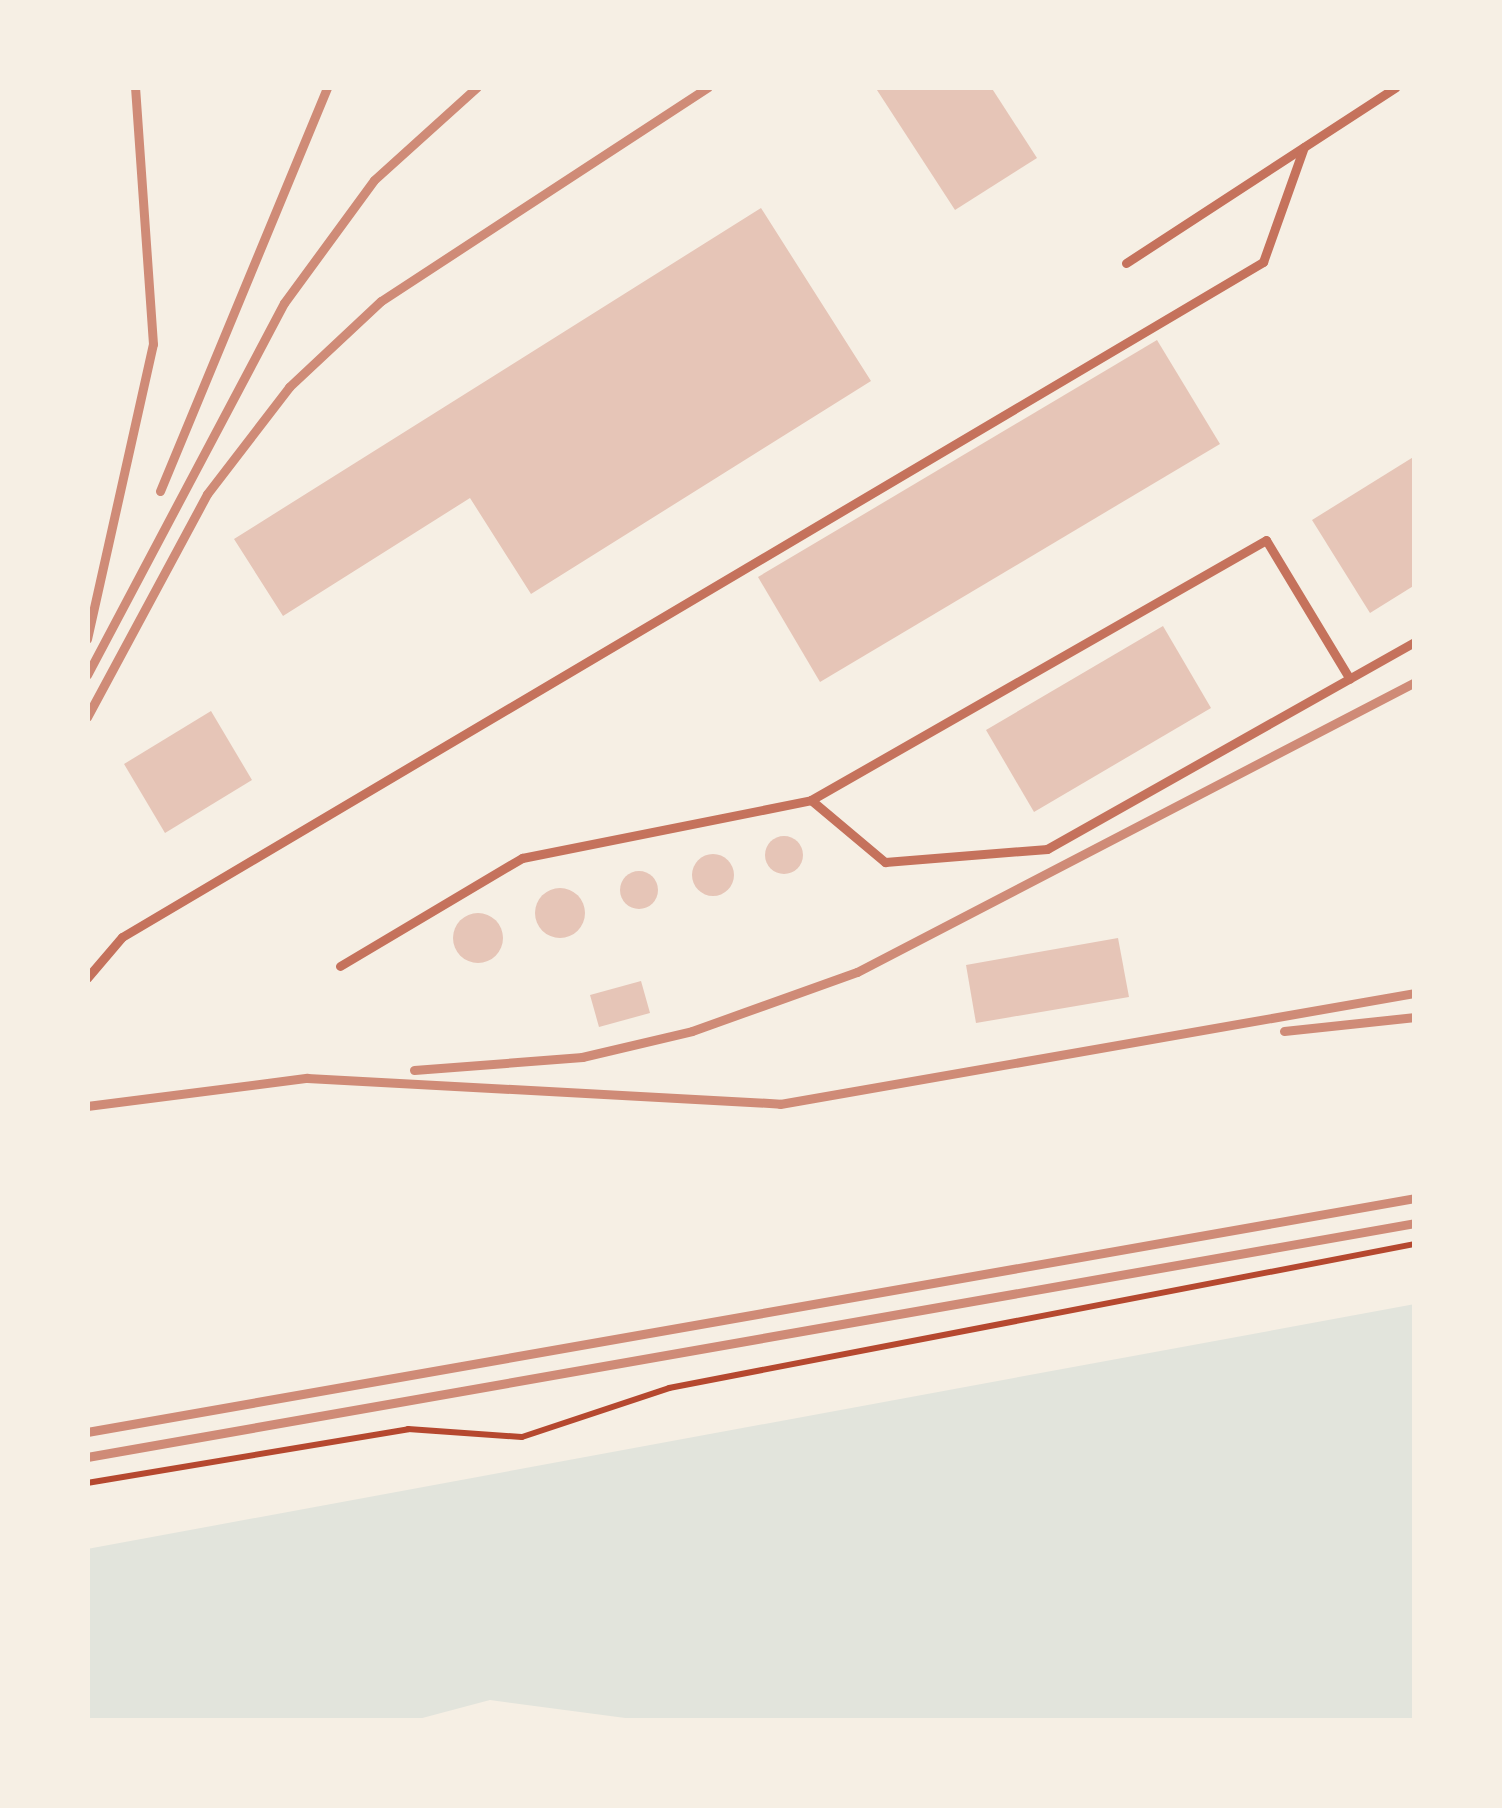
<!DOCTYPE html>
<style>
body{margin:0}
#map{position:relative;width:1502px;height:1808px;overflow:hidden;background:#f6efe4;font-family:Commissioner,sans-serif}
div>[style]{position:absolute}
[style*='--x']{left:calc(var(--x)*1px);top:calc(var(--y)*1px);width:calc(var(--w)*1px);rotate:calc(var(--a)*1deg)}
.green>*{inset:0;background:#e2e4dc}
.building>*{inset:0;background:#e6c5b7}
.round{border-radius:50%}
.path>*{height:6px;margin:-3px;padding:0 3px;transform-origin:3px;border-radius:3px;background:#b5482f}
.service>*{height:9px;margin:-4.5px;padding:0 4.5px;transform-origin:4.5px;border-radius:4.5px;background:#c5725c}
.rail>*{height:9px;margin:-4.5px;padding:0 4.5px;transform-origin:4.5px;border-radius:4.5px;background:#cf8b77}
span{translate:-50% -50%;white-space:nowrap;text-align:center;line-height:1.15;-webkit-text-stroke:12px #f6efe4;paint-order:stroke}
.frame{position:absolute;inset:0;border:90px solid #f6efe4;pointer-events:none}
</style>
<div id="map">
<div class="green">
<div style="clip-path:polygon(1415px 1304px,1415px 1721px,648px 1721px,490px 1700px,411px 1721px,87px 1721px,87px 1549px)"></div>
</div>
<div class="building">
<div style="clip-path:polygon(875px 87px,991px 87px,1037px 158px,955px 210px)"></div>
<div style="clip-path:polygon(761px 208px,871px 381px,531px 594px,470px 498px,283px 616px,234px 539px)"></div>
<div style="clip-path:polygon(1157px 340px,1220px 444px,820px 682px,758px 577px)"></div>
<div style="clip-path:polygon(1415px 456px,1415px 585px,1370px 613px,1312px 520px)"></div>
<div style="clip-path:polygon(1163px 626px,1211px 708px,1034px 812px,986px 730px)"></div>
<div style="clip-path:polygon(211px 711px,252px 780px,165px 833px,124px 764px)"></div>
<div class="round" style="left:765px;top:836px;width:38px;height:38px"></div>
<div class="round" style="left:692px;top:854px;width:42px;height:42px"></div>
<div class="round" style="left:620px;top:871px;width:38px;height:38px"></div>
<div class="round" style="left:535px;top:888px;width:50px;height:50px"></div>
<div class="round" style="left:453px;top:913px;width:50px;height:50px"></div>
<div style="clip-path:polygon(1118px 938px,1129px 997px,976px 1023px,966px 965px)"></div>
<div style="clip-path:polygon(641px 981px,650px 1013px,599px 1027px,590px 995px)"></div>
</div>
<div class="path">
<div style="--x:87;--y:1483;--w:326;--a:-9.5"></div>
<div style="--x:408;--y:1429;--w:114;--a:4"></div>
<div style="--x:522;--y:1437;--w:155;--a:-18.4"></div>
<div style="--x:669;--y:1388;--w:760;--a:-10.93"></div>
</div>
<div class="service">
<div style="--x:1126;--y:263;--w:322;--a:-33.1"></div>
<div style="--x:811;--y:800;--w:524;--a:-29.74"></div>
<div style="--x:1266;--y:540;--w:162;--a:58.9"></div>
<div style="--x:340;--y:966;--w:212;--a:-30.7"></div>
<div style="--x:522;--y:858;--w:295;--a:-11.3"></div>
<div style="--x:811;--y:800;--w:97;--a:40"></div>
<div style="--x:885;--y:862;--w:163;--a:-4.6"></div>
<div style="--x:1047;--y:849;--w:422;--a:-29.4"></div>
<div style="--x:87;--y:978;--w:54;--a:-49.5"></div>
<div style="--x:122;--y:937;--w:1326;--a:-30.61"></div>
<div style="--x:1263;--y:262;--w:122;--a:-70.4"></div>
</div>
<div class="rail">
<div style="--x:160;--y:491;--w:437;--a:-67.5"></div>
<div style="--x:87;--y:639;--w:302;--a:-77.4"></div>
<div style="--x:153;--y:344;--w:258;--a:-94"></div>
<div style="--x:87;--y:675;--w:421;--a:-62.1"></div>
<div style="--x:284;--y:303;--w:152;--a:-53.8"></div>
<div style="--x:374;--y:180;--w:139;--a:-42.1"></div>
<div style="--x:87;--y:717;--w:253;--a:-61.7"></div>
<div style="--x:207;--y:494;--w:135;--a:-52.5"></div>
<div style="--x:289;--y:387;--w:126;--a:-43.1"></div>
<div style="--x:381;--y:301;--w:391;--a:-33.2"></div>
<div style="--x:1284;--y:1031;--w:132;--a:-6.1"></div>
<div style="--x:414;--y:1070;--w:169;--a:-4.4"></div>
<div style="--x:582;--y:1057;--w:113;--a:-13.3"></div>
<div style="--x:692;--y:1031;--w:175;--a:-19.7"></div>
<div style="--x:857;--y:972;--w:629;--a:-27.46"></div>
<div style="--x:87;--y:1106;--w:222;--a:-7.3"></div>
<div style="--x:307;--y:1078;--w:474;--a:3.1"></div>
<div style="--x:780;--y:1104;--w:645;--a:-9.92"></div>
<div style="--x:87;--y:1432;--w:1348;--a:-9.99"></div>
<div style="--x:87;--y:1457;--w:1348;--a:-9.99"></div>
</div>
<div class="frame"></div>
</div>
